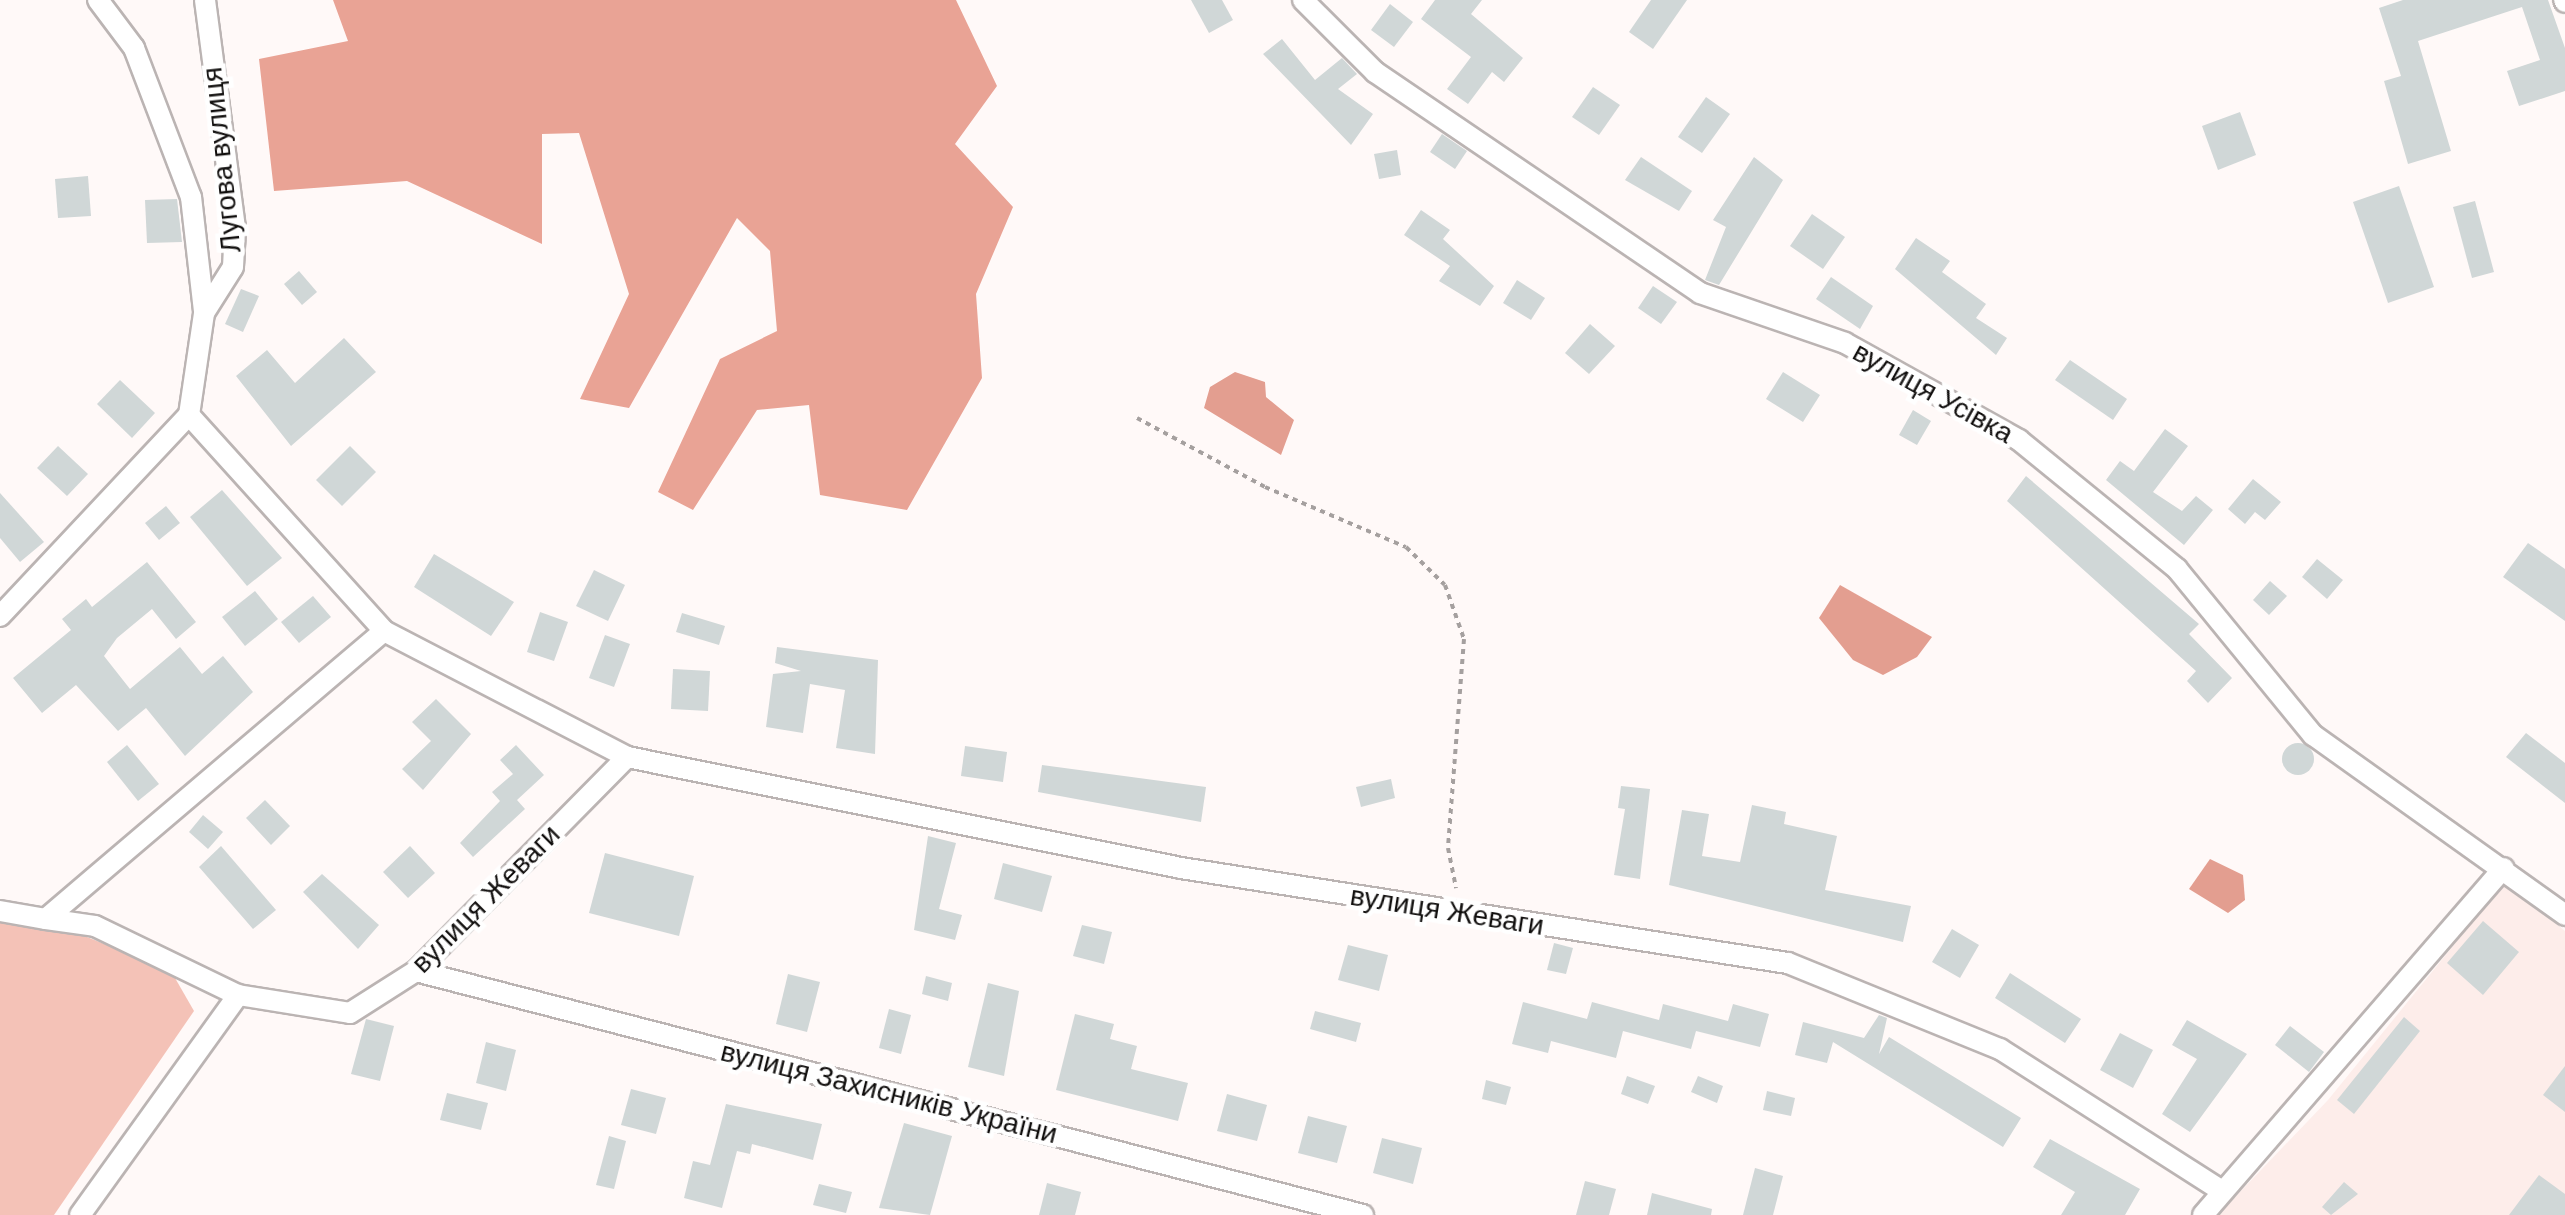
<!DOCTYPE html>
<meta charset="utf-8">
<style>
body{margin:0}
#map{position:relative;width:2565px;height:1215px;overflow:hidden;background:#fff9f8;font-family:Helvetica,sans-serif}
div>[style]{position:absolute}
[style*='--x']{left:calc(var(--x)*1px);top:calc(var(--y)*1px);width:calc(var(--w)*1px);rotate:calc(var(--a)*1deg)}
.built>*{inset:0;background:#fdedea}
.green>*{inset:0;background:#f4c2b7}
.forest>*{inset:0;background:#e9a395}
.water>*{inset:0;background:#e39e90}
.building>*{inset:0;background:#d0d7d7}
.round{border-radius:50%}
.path>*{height:4px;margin-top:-2px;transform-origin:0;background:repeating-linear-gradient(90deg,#a5a09f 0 5px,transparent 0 10px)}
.roads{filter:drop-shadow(2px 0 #bbb4b3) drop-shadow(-2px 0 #bbb4b3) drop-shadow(0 2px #bbb4b3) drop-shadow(0 -2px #bbb4b3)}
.street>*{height:20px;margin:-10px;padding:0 10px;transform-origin:10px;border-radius:10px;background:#fff}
span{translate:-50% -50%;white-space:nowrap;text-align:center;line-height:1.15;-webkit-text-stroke:9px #fff;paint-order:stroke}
.street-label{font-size:28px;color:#110f0e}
</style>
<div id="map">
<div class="built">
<div style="clip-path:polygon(2505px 882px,2565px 931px,2565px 1215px,2218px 1215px,2328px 1100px)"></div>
</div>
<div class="green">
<div style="clip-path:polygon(0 918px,87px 937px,171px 971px,194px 1011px,54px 1215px,0 1215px)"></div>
</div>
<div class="forest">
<div style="clip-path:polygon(333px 0,956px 0,997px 86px,955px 144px,1013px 207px,976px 294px,982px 378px,907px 510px,820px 495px,809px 405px,757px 410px,693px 510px,658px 492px,720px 359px,777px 331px,770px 251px,737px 218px,629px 408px,580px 399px,629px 294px,579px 133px,542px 134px,542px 244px,407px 181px,274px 191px,259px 59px,348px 41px)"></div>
</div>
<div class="water">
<div style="clip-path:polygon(1235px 372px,1265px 382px,1266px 397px,1294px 420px,1281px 455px,1204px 408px,1210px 387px)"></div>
<div style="clip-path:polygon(1840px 585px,1932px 637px,1917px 657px,1883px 675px,1853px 660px,1819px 618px)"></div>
<div style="clip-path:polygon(2210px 859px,2243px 875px,2245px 900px,2228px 913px,2189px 889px)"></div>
</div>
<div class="building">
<div style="clip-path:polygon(1191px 0,1222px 0,1233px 20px,1209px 33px)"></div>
<div style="clip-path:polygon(1435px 0,1482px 0,1471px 14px,1523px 58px,1504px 82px,1492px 72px,1468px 104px,1447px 89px,1471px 57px,1421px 19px)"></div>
<div style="clip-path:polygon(1651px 0,1687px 0,1653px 49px,1629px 32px)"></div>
<div style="clip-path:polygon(2403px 0,2548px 0,2565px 48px,2565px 91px,2519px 106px,2507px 71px,2540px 60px,2522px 7px,2418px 41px,2451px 151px,2408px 164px,2384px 81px,2401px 76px,2379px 8px)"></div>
<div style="clip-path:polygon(1390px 4px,1413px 22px,1394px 47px,1371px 30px)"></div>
<div style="clip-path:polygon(1282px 39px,1315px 80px,1342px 58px,1357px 74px,1338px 89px,1373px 114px,1351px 145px,1263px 54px)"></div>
<div style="clip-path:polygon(1593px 87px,1620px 105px,1599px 135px,1572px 117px)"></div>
<div style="clip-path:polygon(1706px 97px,1730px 114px,1702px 153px,1678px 137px)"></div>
<div style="clip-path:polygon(2240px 112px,2256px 155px,2218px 170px,2202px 126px)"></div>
<div style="clip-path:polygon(1442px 134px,1467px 151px,1455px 169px,1430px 152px)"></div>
<div style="clip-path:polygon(1397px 150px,1401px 175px,1379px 179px,1374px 154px)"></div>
<div style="clip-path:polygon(1641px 157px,1692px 191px,1679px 211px,1625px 180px)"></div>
<div style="clip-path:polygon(1754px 157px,1783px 180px,1719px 285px,1705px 280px,1726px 227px,1713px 220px)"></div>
<div style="clip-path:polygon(88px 176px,91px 216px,58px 218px,55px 179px)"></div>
<div style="clip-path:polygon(2399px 186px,2434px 287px,2388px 303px,2353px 202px)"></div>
<div style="clip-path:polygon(177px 199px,182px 242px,147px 243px,145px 200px)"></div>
<div style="clip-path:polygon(2475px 201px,2494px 272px,2472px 278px,2453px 207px)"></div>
<div style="clip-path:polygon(1421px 210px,1450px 230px,1443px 239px,1494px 286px,1480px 306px,1439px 281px,1450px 266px,1404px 235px)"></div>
<div style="clip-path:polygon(1812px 214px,1845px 237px,1823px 269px,1790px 246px)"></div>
<div style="clip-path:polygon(1916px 238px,1950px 261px,1942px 272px,1986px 304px,1976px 318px,2007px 338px,1996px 355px,1895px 269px)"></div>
<div style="clip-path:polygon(299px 271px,317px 292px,302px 305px,284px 284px)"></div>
<div style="clip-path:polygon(1831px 277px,1873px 306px,1860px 329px,1816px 299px)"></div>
<div style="clip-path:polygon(1517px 280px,1545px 298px,1531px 320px,1503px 303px)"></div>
<div style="clip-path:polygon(1653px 286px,1677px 302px,1661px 324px,1638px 308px)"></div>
<div style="clip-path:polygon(241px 289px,259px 296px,243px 332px,225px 324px)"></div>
<div style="clip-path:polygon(1590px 324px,1615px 346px,1589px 374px,1565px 353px)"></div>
<div style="clip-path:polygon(344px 338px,376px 372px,291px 446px,236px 376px,267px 350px,295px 383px)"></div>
<div style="clip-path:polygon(2070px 360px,2127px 399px,2113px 420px,2055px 380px)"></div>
<div style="clip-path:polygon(1783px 372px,1820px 395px,1803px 422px,1766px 399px)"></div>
<div style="clip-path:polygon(120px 380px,155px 413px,132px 438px,97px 404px)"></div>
<div style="clip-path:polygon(1913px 410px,1931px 421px,1917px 445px,1899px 435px)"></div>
<div style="clip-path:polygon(2165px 429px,2188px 446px,2153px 492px,2182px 511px,2196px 496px,2213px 510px,2184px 545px,2106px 480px,2120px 461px,2134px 471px)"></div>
<div style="clip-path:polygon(58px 446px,88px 474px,67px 496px,37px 468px)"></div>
<div style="clip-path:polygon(350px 446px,376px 472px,342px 506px,316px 480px)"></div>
<div style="clip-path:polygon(2026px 476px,2199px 624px,2189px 634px,2232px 678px,2208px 703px,2187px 681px,2196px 671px,2007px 501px)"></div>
<div style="clip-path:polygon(2253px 479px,2281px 502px,2265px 520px,2255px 512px,2245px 524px,2228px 509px)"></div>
<div style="clip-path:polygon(222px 490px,282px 558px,247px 586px,190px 517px)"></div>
<div style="clip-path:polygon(0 493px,44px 542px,20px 562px,0 538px)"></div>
<div style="clip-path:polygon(166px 506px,180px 523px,159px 540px,145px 523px)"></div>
<div style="clip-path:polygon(2528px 543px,2565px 569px,2565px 621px,2503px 577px)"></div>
<div style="clip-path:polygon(434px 554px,514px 602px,491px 636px,414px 587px)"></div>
<div style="clip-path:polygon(2317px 559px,2343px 580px,2327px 599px,2302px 577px)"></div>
<div style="clip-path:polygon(147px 562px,196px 622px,176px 639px,152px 609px,117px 638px,104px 656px,130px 689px,180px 647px,202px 674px,223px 656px,253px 692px,185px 756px,146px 708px,118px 731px,76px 685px,42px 713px,13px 678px,71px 630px,62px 619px,86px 599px,92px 607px)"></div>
<div style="clip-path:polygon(594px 570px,625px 585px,608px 621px,576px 606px)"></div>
<div style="clip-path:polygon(2270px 581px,2287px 596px,2269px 615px,2253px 600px)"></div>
<div style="clip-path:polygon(255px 591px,278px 619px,245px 646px,222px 617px)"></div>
<div style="clip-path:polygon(313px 596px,331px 617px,299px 643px,281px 622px)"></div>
<div style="clip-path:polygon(540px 612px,568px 622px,554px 661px,527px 652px)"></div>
<div style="clip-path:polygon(682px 613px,725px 626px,719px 645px,676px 632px)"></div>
<div style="clip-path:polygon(605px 635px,630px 644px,614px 687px,589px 678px)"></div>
<div style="clip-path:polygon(777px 647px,878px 660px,875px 754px,836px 748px,845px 690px,810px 684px,803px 733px,766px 727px,773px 674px,801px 671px,775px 663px)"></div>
<div style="clip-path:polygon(673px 669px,710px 671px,708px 711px,671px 709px)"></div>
<div style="clip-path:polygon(436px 699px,471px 734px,423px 790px,402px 769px,431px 741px,412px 722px)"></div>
<div style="clip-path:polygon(2526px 733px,2565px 763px,2565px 803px,2506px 757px)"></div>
<div class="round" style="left:2282px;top:743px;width:32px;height:32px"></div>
<div style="clip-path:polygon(127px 745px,159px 784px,138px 801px,107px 762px)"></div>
<div style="clip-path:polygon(516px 745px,544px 775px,517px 800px,525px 809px,473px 857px,460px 843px,500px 801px,492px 792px,513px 774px,500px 760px)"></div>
<div style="clip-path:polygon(965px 746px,1007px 752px,1003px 782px,961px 776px)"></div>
<div style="clip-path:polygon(1042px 765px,1206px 787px,1201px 822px,1038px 792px)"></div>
<div style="clip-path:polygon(1391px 779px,1395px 798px,1361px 807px,1356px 787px)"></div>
<div style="clip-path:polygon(1621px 786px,1650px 789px,1640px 879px,1614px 875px,1625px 809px,1618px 808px)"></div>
<div style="clip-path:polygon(265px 800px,290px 826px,271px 845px,246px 818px)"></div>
<div style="clip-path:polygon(1752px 805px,1786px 812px,1784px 824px,1837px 836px,1825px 890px,1911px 906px,1903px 942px,1669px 885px,1682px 810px,1709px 814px,1702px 856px,1740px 862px)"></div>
<div style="clip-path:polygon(203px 815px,223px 832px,208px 849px,189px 832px)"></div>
<div style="clip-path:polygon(928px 836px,956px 843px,939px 909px,962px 915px,955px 940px,914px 930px)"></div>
<div style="clip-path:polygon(221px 846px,276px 910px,253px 929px,199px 867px)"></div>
<div style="clip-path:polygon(410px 846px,435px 873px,408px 898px,383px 872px)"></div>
<div style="clip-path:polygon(605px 853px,694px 876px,679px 936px,589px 913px)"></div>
<div style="clip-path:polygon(1003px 863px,1052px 876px,1042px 912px,994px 899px)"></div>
<div style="clip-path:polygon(322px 874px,379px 925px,358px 949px,303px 892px)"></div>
<div style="clip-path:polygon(2483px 921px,2519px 952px,2483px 995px,2447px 963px)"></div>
<div style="clip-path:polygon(1082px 925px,1112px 932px,1104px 964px,1073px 956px)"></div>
<div style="clip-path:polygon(1952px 929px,1979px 945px,1960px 978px,1932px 962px)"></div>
<div style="clip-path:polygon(1554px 943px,1573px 948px,1566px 974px,1547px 970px)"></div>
<div style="clip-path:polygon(1348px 945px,1388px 955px,1379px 991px,1338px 980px)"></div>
<div style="clip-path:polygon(2010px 973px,2081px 1019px,2065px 1043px,1995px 998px)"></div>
<div style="clip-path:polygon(788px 974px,820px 982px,807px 1032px,776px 1024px)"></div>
<div style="clip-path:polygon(926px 976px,952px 983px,948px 1001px,922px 994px)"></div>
<div style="clip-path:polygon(988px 983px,1019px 991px,1004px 1076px,968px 1067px)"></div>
<div style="clip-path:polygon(1523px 1002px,1587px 1019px,1592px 1002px,1659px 1020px,1663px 1004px,1728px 1021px,1733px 1004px,1769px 1014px,1760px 1047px,1696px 1031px,1691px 1049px,1623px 1031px,1616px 1058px,1551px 1041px,1548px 1053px,1512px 1044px)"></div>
<div style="clip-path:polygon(889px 1009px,911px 1015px,901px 1054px,879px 1048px)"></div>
<div style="clip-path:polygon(1315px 1011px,1361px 1023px,1356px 1042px,1310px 1029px)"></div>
<div style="clip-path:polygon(1075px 1014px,1114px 1024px,1110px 1039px,1137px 1046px,1131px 1069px,1188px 1083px,1178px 1121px,1056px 1090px)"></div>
<div style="clip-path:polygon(1879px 1015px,1887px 1018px,1879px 1054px,1889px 1037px,2021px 1118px,2003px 1147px,1833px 1042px,1827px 1063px,1795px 1055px,1803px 1022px,1864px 1038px)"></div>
<div style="clip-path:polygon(2404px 1017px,2420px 1031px,2354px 1114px,2337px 1100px)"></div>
<div style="clip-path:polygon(366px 1019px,394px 1026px,380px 1081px,351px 1074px)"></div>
<div style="clip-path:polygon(2187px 1020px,2247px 1054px,2190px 1132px,2162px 1114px,2197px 1059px,2172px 1045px)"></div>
<div style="clip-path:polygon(2290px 1026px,2324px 1052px,2309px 1072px,2275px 1045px)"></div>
<div style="clip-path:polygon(2120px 1033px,2153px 1050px,2133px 1088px,2100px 1070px)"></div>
<div style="clip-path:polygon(486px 1042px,516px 1050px,506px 1091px,476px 1083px)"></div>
<div style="clip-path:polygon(2565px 1066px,2565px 1112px,2543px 1095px)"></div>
<div style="clip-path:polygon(1627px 1076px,1655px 1086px,1648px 1104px,1621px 1094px)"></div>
<div style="clip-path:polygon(1698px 1076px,1723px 1086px,1717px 1103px,1691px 1092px)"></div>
<div style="clip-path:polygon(1486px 1080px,1511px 1087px,1506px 1105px,1482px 1099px)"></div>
<div style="clip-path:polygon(631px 1089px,666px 1098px,656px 1134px,621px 1125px)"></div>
<div style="clip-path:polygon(1767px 1091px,1795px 1098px,1791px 1116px,1763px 1110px)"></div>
<div style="clip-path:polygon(447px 1093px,488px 1103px,481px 1130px,440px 1120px)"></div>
<div style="clip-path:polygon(1227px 1094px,1267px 1105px,1257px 1141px,1217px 1131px)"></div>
<div style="clip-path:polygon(726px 1104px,822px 1124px,813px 1160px,752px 1144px,750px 1154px,737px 1151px,722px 1208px,684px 1198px,693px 1161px,710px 1165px)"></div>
<div style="clip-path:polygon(1308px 1116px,1347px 1126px,1337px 1163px,1298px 1153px)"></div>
<div style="clip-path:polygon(904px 1123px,952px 1136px,930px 1215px,879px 1208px)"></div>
<div style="clip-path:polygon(609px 1136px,626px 1141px,614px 1189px,596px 1185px)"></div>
<div style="clip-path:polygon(1382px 1138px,1422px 1148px,1413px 1184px,1373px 1173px)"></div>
<div style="clip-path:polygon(2050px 1139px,2140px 1189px,2125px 1215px,2061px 1215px,2075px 1192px,2033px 1167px)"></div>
<div style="clip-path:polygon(1755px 1168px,1783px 1176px,1773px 1215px,1743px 1215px)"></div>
<div style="clip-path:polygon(2539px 1175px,2565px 1194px,2565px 1215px,2509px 1215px)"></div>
<div style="clip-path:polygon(1585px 1181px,1616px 1189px,1609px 1215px,1576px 1215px)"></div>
<div style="clip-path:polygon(2344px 1182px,2358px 1194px,2331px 1215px,2322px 1207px)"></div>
<div style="clip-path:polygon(1047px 1183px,1081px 1192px,1075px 1215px,1039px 1215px)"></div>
<div style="clip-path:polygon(819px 1184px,852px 1192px,846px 1213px,813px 1205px)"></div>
<div style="clip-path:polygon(1652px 1193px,1712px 1209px,1711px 1215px,1647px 1215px)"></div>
</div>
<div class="path">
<div style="--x:1137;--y:418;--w:145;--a:28.3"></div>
<div style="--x:1265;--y:487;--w:153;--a:23.1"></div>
<div style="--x:1406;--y:547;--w:54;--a:44.3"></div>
<div style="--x:1445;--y:585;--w:57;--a:70.6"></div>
<div style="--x:1464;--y:639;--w:210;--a:94.4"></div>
<div style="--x:1448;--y:848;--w:41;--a:78.7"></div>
</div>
<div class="roads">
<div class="street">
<div style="--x:98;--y:0;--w:60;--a:53.1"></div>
<div style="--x:134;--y:48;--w:160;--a:69.1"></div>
<div style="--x:191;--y:197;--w:115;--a:83.5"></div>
<div style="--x:1303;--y:0;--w:102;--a:45"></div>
<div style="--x:1375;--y:72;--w:393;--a:34.2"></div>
<div style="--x:1700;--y:293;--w:153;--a:19"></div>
<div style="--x:1845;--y:343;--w:199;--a:29.1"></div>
<div style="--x:2019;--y:440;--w:204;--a:39.2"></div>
<div style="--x:2177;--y:569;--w:215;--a:50.7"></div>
<div style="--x:2313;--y:735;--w:310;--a:35.5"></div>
<div style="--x:2564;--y:0;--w:2;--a:63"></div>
<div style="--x:189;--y:415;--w:103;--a:-81.6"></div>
<div style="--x:204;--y:313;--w:54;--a:-57.8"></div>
<div style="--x:233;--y:267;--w:39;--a:-87"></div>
<div style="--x:235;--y:228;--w:230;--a:-97.5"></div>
<div style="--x:0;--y:616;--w:276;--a:-46.8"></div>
<div style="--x:189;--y:415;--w:291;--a:47.9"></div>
<div style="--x:627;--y:757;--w:565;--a:11.33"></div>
<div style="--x:1181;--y:868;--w:614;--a:8.9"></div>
<div style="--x:1788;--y:963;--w:229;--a:22.1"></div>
<div style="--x:2000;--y:1049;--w:260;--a:32.6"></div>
<div style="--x:0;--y:911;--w:47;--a:9.9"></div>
<div style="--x:46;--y:919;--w:49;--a:8.1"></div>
<div style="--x:95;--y:926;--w:159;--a:25.8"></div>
<div style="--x:238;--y:995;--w:113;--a:9.1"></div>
<div style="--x:350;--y:1013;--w:78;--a:-32.5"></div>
<div style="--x:416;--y:971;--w:301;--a:-45.4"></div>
<div style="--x:627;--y:757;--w:274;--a:-152.6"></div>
<div style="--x:384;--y:631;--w:444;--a:139.6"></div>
<div style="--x:416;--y:971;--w:978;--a:14.45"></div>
<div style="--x:80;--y:1215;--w:271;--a:-54.3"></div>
<div style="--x:2203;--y:1215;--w:459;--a:-49.1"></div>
</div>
</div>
<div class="street-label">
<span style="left:222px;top:160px;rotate:-96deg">Лугова вулиця</span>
<span style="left:1933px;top:393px;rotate:29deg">вулиця Усівка</span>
<span style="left:486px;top:899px;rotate:-45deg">вулиця Жеваги</span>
<span style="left:1447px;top:911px;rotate:9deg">вулиця Жеваги</span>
<span style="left:889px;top:1093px;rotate:14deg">вулиця Захисників України</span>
</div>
</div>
